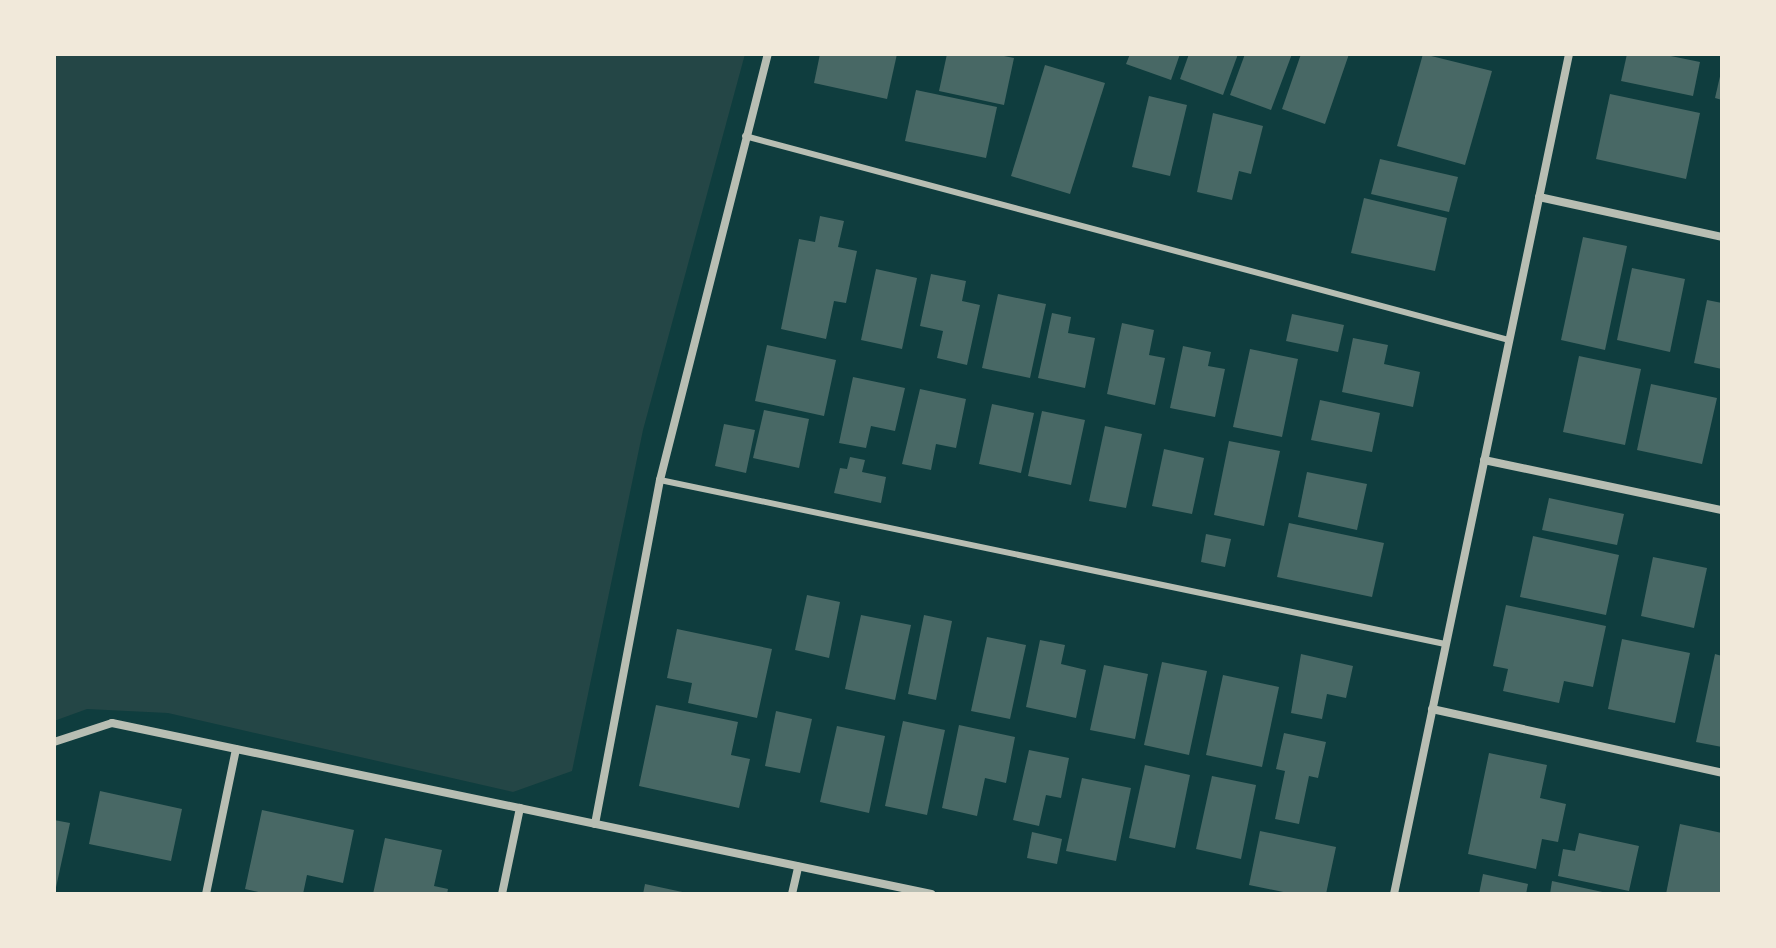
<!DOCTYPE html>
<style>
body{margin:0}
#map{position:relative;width:1776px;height:948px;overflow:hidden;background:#0f3d3e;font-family:"Public Sans",sans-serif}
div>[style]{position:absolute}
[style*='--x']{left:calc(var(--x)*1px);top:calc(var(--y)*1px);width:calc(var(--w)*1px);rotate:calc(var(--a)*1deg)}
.green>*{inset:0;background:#244646}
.building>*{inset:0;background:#486865}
.service>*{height:6px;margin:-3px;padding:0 3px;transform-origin:3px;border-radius:3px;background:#b8beb3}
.minor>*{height:8px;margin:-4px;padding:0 4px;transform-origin:4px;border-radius:4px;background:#b8beb3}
span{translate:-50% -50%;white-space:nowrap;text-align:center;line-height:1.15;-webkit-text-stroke:6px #f1e9da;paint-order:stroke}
.frame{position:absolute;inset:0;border:56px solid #f1e9da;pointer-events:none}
</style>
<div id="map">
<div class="green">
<div style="clip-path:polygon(54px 54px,745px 54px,643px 430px,572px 771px,513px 792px,168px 713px,87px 709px,54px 721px)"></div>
</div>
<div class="building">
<div style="clip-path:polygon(820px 54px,897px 54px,887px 99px,814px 83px)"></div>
<div style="clip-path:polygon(947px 54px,994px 54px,1014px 58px,1004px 105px,939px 91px)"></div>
<div style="clip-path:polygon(1130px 54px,1180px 54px,1171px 80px,1126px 64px)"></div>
<div style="clip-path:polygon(1189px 54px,1238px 54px,1223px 95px,1180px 79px)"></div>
<div style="clip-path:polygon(1245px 54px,1292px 54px,1271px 110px,1230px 95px)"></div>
<div style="clip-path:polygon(1301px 54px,1349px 54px,1325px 124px,1282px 109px)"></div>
<div style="clip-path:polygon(1423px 54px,1492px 71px,1465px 165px,1397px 146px)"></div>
<div style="clip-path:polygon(1627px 54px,1661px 54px,1700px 62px,1693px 96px,1621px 81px)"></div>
<div style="clip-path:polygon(1045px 65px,1105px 83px,1070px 194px,1011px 176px)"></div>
<div style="clip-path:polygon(1721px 72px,1722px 72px,1722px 100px,1715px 98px)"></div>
<div style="clip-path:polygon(916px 90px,997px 107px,986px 158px,905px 141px)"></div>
<div style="clip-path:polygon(1610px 94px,1700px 113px,1686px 179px,1596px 159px)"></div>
<div style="clip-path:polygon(1149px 96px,1187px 105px,1170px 176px,1132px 167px)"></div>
<div style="clip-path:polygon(1213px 113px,1263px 126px,1251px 174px,1239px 171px,1232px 200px,1197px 192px)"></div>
<div style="clip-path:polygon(1380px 159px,1458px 177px,1449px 212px,1371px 194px)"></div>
<div style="clip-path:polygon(1364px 198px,1447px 218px,1435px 271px,1351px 253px)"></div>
<div style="clip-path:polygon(820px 216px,844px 221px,838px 247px,857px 251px,846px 303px,834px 301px,826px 339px,781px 329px,799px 239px,815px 242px)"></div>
<div style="clip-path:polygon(1583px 237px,1627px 246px,1605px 350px,1561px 340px)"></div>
<div style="clip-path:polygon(1632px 268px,1685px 279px,1670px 352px,1617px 340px)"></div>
<div style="clip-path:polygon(876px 269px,917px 278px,902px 349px,861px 340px)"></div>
<div style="clip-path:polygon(931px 274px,966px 281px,962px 301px,980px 305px,967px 365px,937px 358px,943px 331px,920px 326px)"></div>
<div style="clip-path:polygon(998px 294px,1046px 304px,1030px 378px,982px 368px)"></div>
<div style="clip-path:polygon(1707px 300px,1722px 303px,1722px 369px,1694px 363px)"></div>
<div style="clip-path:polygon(1052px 313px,1071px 317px,1068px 333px,1095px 338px,1085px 388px,1038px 378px)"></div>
<div style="clip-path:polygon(1292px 314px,1344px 325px,1338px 352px,1286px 341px)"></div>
<div style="clip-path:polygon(1122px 323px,1154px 330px,1149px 355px,1165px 358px,1155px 405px,1107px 394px)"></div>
<div style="clip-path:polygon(1353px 338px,1388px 345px,1384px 364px,1420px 372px,1413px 407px,1342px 392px)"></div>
<div style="clip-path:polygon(767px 345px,836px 360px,824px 416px,755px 401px)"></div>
<div style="clip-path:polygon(1183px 346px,1211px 352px,1208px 366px,1225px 369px,1215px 417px,1170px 408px)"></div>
<div style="clip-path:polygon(1250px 349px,1298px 359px,1282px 437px,1233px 427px)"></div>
<div style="clip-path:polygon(1579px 356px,1641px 369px,1625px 445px,1563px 432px)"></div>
<div style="clip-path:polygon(853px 377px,905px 388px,895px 431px,871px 426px,866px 448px,839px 443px)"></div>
<div style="clip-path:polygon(1651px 384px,1717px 398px,1702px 464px,1637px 450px)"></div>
<div style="clip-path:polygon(920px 389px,966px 399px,956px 448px,936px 444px,931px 470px,902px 464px)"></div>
<div style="clip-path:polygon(1320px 400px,1380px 413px,1372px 452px,1311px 440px)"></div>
<div style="clip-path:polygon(992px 404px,1034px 413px,1021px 473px,979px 464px)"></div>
<div style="clip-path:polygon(764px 410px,809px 419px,799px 468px,753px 458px)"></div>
<div style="clip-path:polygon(1042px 411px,1085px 420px,1071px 485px,1028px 476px)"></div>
<div style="clip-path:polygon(724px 424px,755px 430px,746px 473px,715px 466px)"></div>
<div style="clip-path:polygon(1105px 426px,1142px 434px,1126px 508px,1089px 501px)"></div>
<div style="clip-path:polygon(1229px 441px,1280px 451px,1264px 526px,1214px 515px)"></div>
<div style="clip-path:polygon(1164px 449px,1204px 458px,1192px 514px,1152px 506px)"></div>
<div style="clip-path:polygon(850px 457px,865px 460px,862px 472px,886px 477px,881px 503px,834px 493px,840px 468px,847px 469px)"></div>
<div style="clip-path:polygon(1307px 472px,1367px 484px,1357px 530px,1298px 517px)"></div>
<div style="clip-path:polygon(1549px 498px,1624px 514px,1617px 545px,1542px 530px)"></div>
<div style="clip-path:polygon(1289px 523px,1384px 543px,1372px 597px,1277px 577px)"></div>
<div style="clip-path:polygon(1206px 534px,1231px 539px,1225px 567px,1201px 562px)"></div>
<div style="clip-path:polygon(1533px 536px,1619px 555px,1606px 615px,1520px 597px)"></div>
<div style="clip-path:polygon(1653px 557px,1707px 568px,1694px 628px,1641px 616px)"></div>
<div style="clip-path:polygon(807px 595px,840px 602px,829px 658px,795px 650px)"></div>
<div style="clip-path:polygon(1506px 605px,1606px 626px,1593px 687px,1564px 681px,1559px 703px,1503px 691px,1508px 669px,1493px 666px)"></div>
<div style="clip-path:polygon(861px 615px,911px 625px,895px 700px,845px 689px)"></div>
<div style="clip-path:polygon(924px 615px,952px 621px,936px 700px,908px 694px)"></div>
<div style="clip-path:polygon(677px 629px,772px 649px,757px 718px,688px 703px,692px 683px,667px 678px)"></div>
<div style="clip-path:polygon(987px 637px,1026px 645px,1010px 719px,971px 711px)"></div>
<div style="clip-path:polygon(1622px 639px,1690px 653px,1675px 723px,1608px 709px)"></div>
<div style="clip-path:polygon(1040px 640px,1065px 645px,1061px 664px,1086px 670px,1076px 718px,1026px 707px)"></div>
<div style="clip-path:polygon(1301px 654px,1353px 666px,1346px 698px,1327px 694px,1322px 719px,1291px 713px)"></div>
<div style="clip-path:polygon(1715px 654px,1722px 656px,1722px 747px,1696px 742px)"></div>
<div style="clip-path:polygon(1162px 662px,1207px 671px,1189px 755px,1144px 745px)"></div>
<div style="clip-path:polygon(1104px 665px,1148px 674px,1135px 739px,1090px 730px)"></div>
<div style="clip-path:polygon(1223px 675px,1279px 687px,1262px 767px,1206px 755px)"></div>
<div style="clip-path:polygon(656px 705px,738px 722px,731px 755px,750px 759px,739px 808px,639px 786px)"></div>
<div style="clip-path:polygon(776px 711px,812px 719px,800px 773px,765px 766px)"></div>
<div style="clip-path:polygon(903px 721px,945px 730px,927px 815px,885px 806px)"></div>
<div style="clip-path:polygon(959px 725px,1015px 737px,1006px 783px,985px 778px,977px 816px,942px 808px)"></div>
<div style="clip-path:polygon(837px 726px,885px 736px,869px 813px,820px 802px)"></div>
<div style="clip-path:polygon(1284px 733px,1326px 742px,1318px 778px,1309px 776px,1299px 824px,1275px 819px,1285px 771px,1276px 769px)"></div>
<div style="clip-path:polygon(1029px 750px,1069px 758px,1061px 798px,1046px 795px,1039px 826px,1013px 820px)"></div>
<div style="clip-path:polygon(1489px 753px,1547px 765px,1540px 798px,1566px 804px,1558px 842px,1542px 839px,1536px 869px,1468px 854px)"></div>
<div style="clip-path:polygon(1145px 765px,1190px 775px,1175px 848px,1129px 838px)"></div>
<div style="clip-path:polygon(1212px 776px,1256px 785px,1241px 859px,1196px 849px)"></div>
<div style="clip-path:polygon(1082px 778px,1131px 788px,1116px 861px,1066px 851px)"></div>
<div style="clip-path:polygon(100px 791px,182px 809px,171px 861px,89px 844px)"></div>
<div style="clip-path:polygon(262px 810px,354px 830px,343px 883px,307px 875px,303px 894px,267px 894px,245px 889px)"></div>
<div style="clip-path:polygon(54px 820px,70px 823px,55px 892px,54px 892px)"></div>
<div style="clip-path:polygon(1680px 824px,1722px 833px,1722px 894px,1666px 894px)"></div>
<div style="clip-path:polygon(1260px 831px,1336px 847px,1326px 894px,1293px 894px,1249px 885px)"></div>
<div style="clip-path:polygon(1032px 832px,1062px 839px,1057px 864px,1027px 858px)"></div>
<div style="clip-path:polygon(1579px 833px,1639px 846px,1629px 891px,1558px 876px,1563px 849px,1575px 851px)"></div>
<div style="clip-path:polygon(385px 838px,442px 850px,434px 886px,448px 889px,447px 894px,373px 894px)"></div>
<div style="clip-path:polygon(1483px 874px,1528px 884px,1526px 894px,1479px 894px)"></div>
<div style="clip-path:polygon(1552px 881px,1607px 893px,1607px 894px,1550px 894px)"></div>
<div style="clip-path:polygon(645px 884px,687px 893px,687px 894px,643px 894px)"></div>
</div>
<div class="service">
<div style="--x:745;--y:136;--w:791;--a:14.95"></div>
<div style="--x:660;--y:480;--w:802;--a:11.8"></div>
</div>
<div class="minor">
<div style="--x:1539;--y:197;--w:187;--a:12.3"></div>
<div style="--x:1484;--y:460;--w:243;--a:11.9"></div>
<div style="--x:1432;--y:709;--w:297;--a:12.4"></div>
<div style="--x:54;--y:742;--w:61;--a:-18.1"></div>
<div style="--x:112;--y:723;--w:837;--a:11.79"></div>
<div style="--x:595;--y:824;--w:350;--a:-79.3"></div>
<div style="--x:660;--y:480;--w:439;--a:-75.8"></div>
<div style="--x:206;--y:894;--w:148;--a:-78.3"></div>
<div style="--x:502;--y:894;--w:88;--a:-78.2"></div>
<div style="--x:792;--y:894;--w:28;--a:-77"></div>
<div style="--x:1394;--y:894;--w:858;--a:-78.23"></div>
</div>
<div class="frame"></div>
</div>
